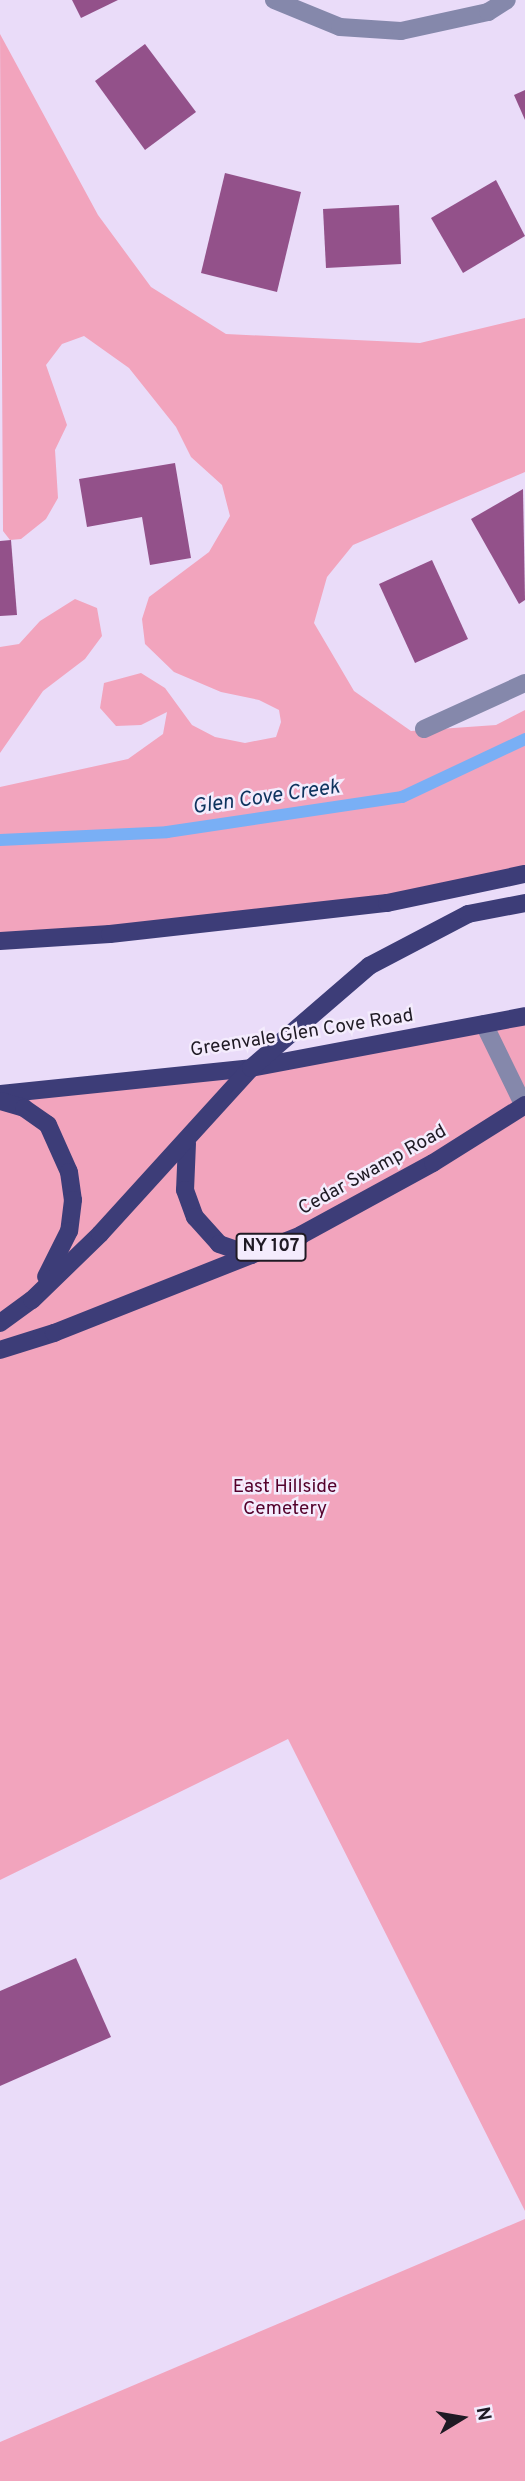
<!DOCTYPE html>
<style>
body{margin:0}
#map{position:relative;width:525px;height:2481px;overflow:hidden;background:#eadcf9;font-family:Overpass,sans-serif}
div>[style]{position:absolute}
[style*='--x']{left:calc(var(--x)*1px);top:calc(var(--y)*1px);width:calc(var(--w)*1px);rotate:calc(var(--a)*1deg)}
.green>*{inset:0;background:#f2a4bd}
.stream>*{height:12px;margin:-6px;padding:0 6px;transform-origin:6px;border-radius:6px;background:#79aff5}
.building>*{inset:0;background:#93518a}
.lane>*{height:18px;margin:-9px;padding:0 9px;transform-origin:9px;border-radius:9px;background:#8588ab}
.street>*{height:18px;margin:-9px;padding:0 9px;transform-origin:9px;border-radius:9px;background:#8588ab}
.primary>*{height:18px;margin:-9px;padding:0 9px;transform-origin:9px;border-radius:9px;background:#3d3d78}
span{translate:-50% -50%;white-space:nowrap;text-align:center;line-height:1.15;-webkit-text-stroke:5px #f4ecfd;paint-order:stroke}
.shield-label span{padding:2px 5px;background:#f4ecfd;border:2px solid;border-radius:5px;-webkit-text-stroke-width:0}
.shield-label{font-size:18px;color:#1f1a24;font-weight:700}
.street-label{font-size:19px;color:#1f1a24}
.park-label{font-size:19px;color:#54012b}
.water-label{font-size:21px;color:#0e335e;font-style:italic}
.north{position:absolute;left:427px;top:2383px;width:70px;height:70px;-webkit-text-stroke:5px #f4ecfd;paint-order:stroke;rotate:79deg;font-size:19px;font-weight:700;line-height:28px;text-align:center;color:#1f1a24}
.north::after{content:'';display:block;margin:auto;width:24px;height:32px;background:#1f1a24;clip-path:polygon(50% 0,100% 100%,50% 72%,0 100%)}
</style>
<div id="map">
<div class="green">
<div style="clip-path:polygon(0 34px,98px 215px,151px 287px,226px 334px,420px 343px,525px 318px,525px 472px,353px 545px,327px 577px,314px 623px,354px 691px,411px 731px,496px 725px,525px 710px,525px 874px,441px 894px,0 944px,0 787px,128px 759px,163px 734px,167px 712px,141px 725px,116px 726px,100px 708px,104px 683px,141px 673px,165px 688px,192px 725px,215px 737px,245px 743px,276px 737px,281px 722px,279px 710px,259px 700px,221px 692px,174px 672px,145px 644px,142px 619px,149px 597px,209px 552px,230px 516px,222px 485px,191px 457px,176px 427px,129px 368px,84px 336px,62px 344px,46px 365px,67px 425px,55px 450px,58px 498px,46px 519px,21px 539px,10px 540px,3px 531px)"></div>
<div style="clip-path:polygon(75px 599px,97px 608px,102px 636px,85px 659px,43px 691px,0 753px,0 647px,19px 644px,40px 621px)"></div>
<div style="clip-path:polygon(525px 1019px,525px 1099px,428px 1161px,294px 1234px,0 1346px,0 1098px)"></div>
<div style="clip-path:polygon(525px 1105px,525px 2211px,288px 1739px,0 1880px,0 1350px,301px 1235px)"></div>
<div style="clip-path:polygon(525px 2219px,525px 2481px,0 2481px,0 2442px)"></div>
</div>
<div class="stream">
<div style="--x:0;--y:840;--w:167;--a:-2.7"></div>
<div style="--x:167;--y:832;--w:238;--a:-8.5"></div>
<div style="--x:402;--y:797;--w:136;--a:-25.2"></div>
</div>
<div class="building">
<div style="clip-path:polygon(72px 0,118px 0,81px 18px)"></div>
<div style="clip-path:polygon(145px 44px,196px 112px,145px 150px,95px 81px)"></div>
<div style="clip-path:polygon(525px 90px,525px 120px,514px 95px)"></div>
<div style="clip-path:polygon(225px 173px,301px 192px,277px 292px,201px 273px)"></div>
<div style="clip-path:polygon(496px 180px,525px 236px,463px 273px,431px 218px)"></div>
<div style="clip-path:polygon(399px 205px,401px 264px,326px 268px,323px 209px)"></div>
<div style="clip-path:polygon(175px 463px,191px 558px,150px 565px,142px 517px,87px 527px,79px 479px)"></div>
<div style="clip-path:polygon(523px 489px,525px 600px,519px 604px,471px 519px)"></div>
<div style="clip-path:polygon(11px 540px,17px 615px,0 616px,0 541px)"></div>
<div style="clip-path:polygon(432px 560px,468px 639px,415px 663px,379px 584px)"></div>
<div style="clip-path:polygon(76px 1958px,111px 2037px,0 2086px,0 1991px)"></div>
</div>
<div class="lane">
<div style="--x:484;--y:1024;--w:91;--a:64"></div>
</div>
<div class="street">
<div style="--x:274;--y:0;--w:71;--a:22.2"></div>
<div style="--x:340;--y:27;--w:61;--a:3.8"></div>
<div style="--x:401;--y:31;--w:89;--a:-12.3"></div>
<div style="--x:488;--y:12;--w:22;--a:-32"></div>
<div style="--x:424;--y:729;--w:111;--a:-24.5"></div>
</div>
<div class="primary">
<div style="--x:0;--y:941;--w:110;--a:-3.6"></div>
<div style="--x:110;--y:934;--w:279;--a:-6.4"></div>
<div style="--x:387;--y:903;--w:141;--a:-11.9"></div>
<div style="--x:0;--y:1094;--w:252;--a:-5.9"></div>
<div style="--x:251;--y:1068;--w:279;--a:-10.7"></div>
<div style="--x:0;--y:1101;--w:25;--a:16"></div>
<div style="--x:24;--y:1108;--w:29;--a:35"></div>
<div style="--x:48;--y:1125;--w:51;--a:65.9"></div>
<div style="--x:69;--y:1172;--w:28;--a:82"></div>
<div style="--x:73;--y:1200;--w:31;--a:97"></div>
<div style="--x:69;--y:1231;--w:51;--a:116.6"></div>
<div style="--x:187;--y:1143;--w:47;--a:92.4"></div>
<div style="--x:185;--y:1190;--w:29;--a:70"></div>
<div style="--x:195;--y:1217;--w:36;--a:48"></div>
<div style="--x:219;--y:1244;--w:34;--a:19"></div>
<div style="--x:0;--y:1323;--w:39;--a:-36"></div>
<div style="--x:32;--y:1300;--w:95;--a:-44.1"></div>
<div style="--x:100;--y:1234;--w:224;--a:-47.7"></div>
<div style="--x:251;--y:1068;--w:156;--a:-40.8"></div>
<div style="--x:369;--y:966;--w:112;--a:-27.7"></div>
<div style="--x:468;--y:914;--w:58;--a:-10.9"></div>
<div style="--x:0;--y:1350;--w:57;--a:-17.5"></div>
<div style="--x:54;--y:1333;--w:266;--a:-21.6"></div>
<div style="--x:301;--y:1235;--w:150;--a:-28.6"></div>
<div style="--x:433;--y:1163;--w:109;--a:-32.2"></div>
</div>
<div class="shield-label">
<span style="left:271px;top:1247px">NY 107</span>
</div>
<div class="street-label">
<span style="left:302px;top:1034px;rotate:-9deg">Greenvale Glen Cove Road</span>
<span style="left:373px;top:1171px;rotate:-29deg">Cedar Swamp Road</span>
</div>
<div class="park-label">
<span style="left:285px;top:1499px">East Hillside<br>Cemetery</span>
</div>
<div class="water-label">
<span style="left:266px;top:798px;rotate:-8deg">Glen Cove Creek</span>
</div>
<div class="north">N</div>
</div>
